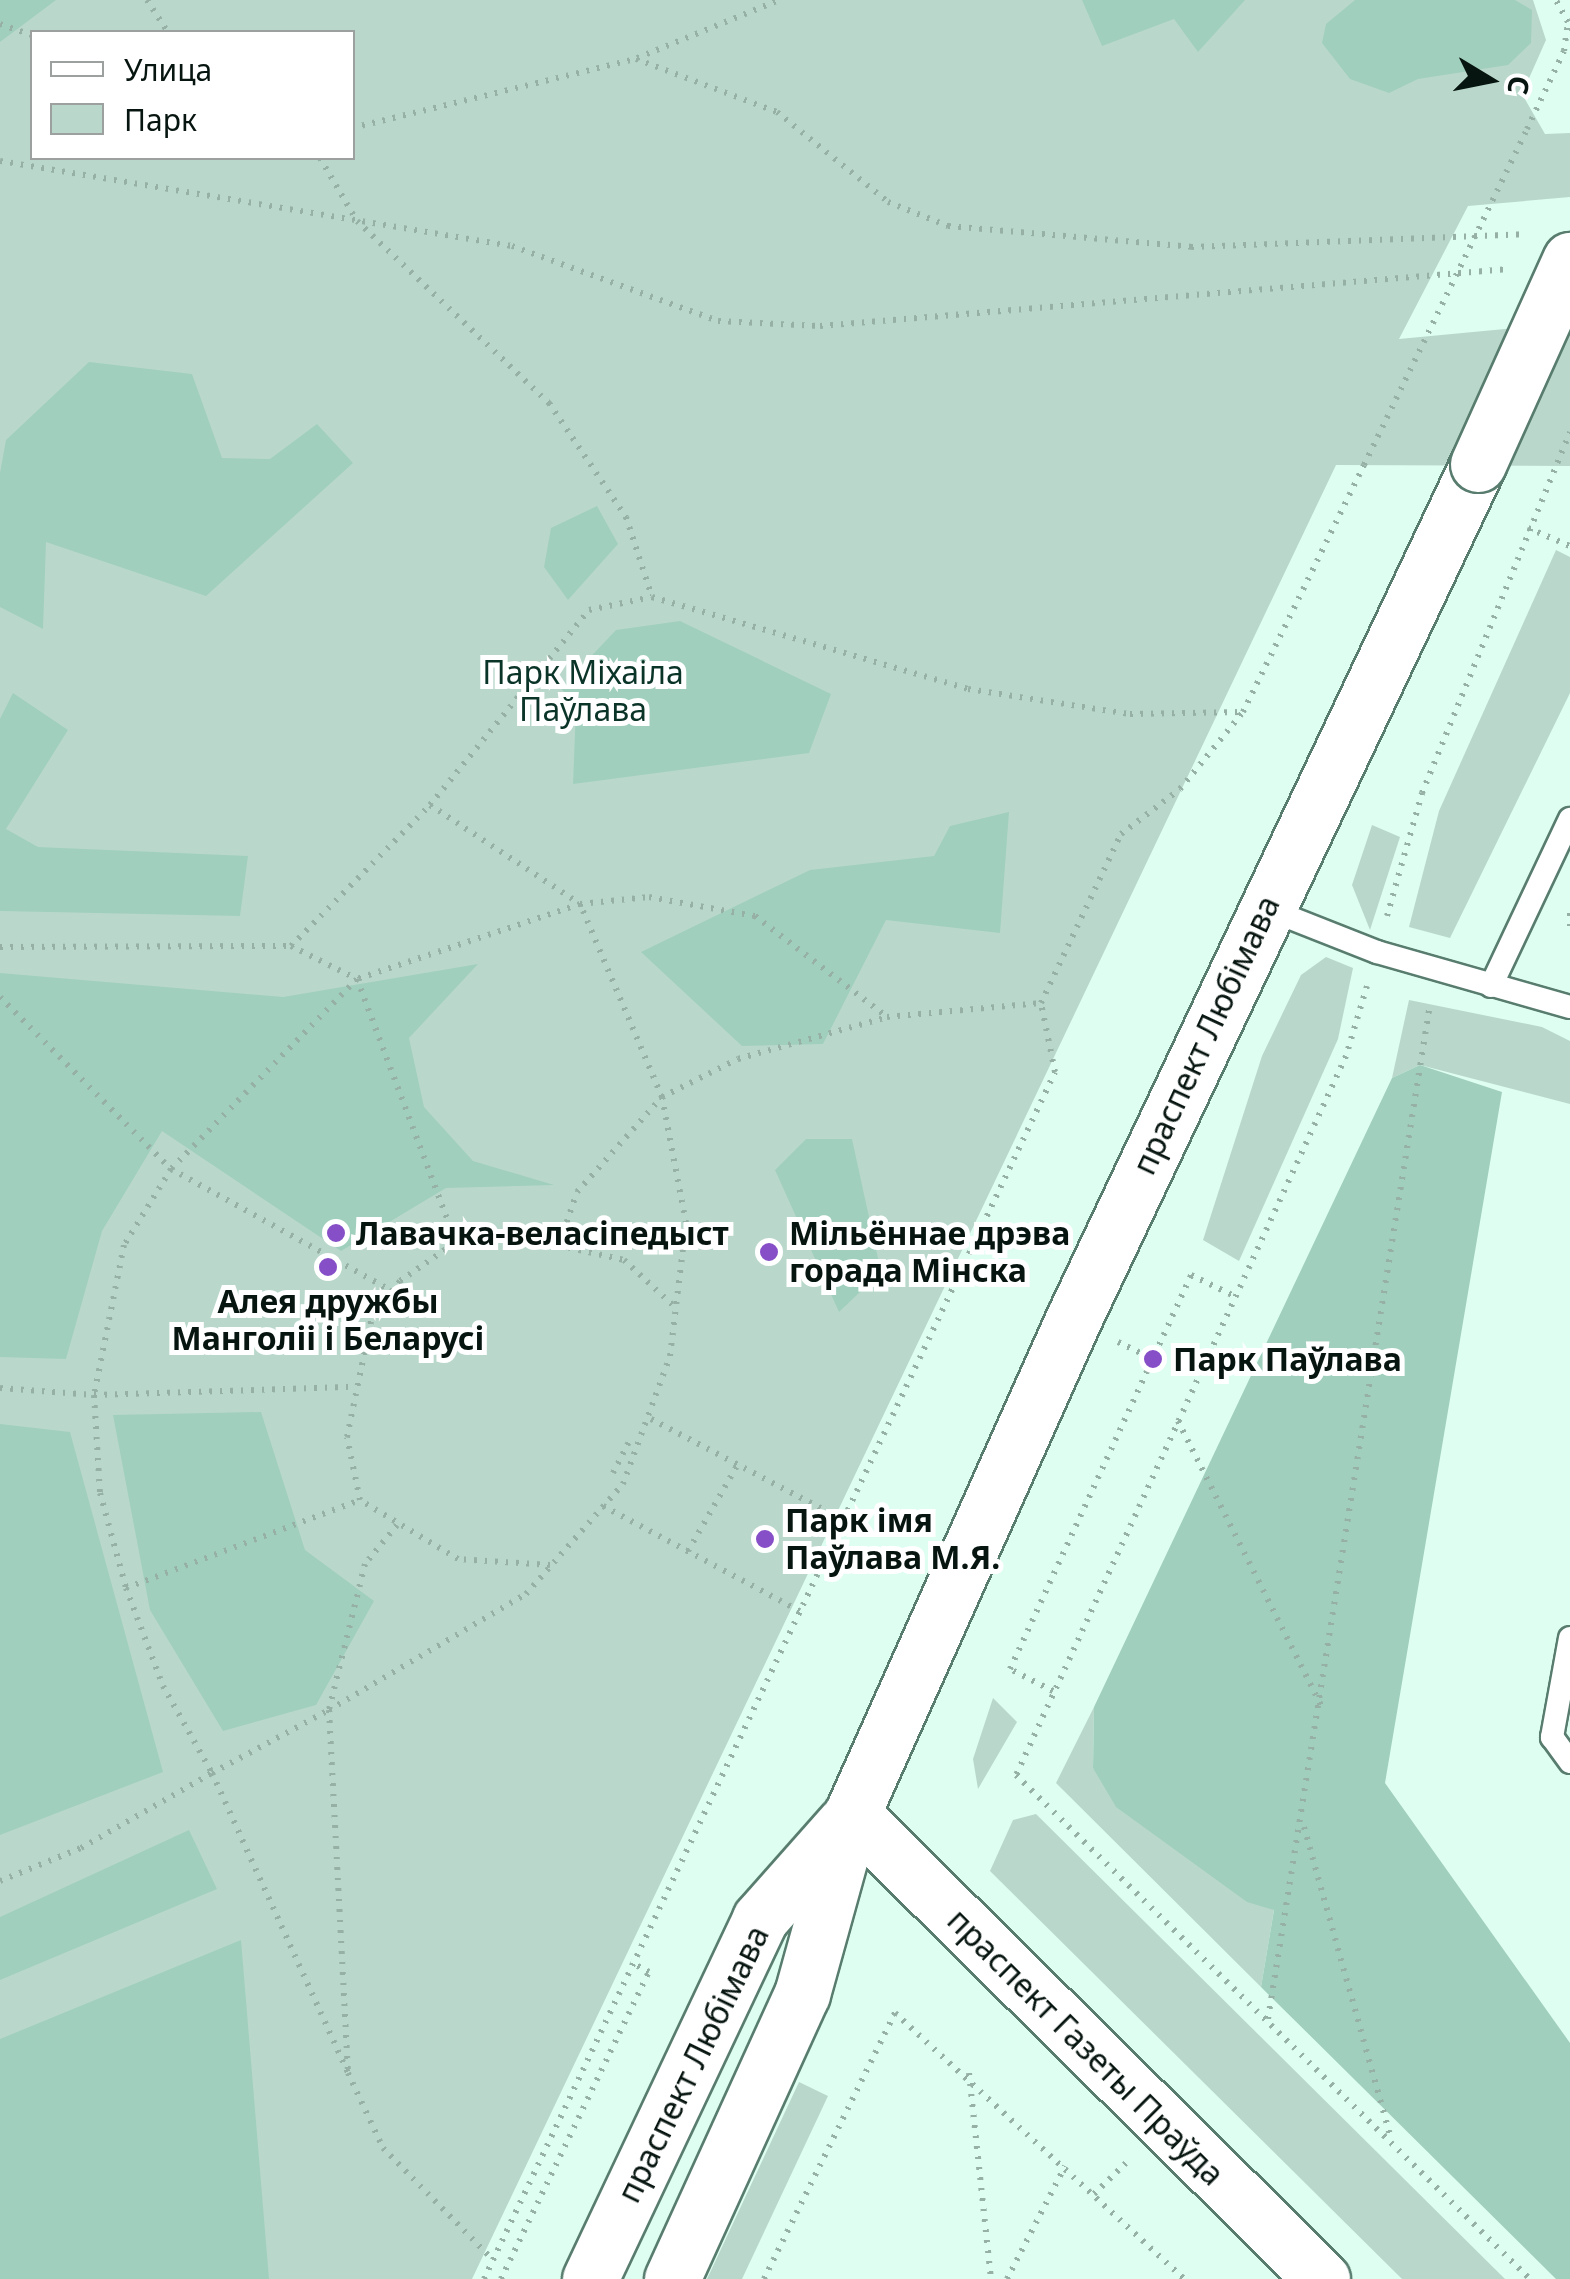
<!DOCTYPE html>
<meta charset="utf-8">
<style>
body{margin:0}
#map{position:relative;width:1570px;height:2279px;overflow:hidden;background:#defef1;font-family:"Noto Sans",sans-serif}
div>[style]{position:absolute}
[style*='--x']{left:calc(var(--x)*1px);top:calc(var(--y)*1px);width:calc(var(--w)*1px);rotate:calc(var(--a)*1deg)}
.green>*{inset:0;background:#b9d8cb}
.forest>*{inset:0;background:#a1cfbd}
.path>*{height:6px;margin-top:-3px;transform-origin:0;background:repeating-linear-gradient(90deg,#96b0a5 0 2.5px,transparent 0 10.5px)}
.roads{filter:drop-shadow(2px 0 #587d6f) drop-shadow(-2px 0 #587d6f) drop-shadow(0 2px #587d6f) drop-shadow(0 -2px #587d6f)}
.service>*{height:22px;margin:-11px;padding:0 11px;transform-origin:11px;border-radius:11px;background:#fff}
.secondary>*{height:55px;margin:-27.5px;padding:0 27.5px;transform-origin:27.5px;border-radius:27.5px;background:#fff}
.path-bridge>*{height:6px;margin-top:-3px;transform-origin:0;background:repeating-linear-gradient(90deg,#96b0a5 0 2.5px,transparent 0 10.5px)}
.bridges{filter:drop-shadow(2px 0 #587d6f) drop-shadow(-2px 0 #587d6f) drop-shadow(0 2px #587d6f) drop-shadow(0 -2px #587d6f)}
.secondary-bridge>*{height:55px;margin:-27.5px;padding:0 27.5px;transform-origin:27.5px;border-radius:27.5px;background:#fff}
.dots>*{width:28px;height:28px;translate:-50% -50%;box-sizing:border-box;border:5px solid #fff;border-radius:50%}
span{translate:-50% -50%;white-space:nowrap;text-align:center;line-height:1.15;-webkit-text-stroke:10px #fff;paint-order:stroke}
.park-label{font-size:32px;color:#0b3428}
.street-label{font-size:32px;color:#071510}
.poi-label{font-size:32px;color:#071510;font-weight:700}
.left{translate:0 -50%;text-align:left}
.legend{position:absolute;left:30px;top:30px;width:325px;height:130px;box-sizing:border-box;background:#fff;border:2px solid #9ca19f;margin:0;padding:12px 18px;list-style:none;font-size:30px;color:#071510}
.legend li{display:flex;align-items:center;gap:20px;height:50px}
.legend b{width:50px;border:2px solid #9ca19f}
.north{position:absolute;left:1440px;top:30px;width:100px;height:100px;-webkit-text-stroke:8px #fff;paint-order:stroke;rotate:100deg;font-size:28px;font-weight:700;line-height:40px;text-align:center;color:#071510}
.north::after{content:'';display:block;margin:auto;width:35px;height:45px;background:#071510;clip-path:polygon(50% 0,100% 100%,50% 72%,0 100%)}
</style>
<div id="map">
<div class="green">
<div style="clip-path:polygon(evenodd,0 0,1533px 0,1546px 40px,1522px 94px,1545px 134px,1570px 133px,1570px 197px,1468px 206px,1399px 339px,1570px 323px,1570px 466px,1336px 465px,472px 2279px,0 2279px,0 0,32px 32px,352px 32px,352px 158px,32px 158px,32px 32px)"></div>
<div style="clip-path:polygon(1556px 550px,1570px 557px,1570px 693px,1450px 938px,1409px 927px,1439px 811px)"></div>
<div style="clip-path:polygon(1372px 825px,1400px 837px,1370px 930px,1352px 885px)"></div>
<div style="clip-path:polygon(1326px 957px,1353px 968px,1338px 1039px,1239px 1261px,1203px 1240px,1262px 1056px,1301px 975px)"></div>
<div style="clip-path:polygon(1409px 1000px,1542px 1027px,1570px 1041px,1570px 1104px,1420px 1065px,1392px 1078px)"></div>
<div style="clip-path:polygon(993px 1698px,1017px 1722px,978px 1789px,973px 1759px)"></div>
<div style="clip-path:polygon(1094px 1707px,1093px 1768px,1274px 1910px,1261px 1987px,1056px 1783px)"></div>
<div style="clip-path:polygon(1036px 1814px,1505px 2279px,1402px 2279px,990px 1871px,1013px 1820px)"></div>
<div style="clip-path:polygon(799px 2082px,828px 2096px,742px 2279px,707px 2279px)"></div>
</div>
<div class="forest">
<div style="clip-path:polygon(0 0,56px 0,0 42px)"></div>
<div style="clip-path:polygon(1082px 0,1245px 0,1198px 52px,1174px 19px,1102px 46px)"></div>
<div style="clip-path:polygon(1355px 0,1515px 0,1532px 10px,1531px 43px,1508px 65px,1418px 79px,1389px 93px,1350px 79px,1322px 43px,1326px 24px)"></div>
<div style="clip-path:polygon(89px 362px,192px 374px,222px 458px,270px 459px,317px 424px,353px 463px,206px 596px,46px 542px,43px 629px,0 607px,0 473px,6px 440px)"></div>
<div style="clip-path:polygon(597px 506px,618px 544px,568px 600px,544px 567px,551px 528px)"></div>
<div style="clip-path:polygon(680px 621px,831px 694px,809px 753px,573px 784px,576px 709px,561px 688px,616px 630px)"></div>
<div style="clip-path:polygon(13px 693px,68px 730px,6px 829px,38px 847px,248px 856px,240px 916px,0 911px,0 719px)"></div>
<div style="clip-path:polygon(1009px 812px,1000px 933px,886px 920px,823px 1044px,742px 1046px,641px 952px,810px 870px,934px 856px,950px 826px)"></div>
<div style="clip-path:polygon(478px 964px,409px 1038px,424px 1107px,473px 1161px,554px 1185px,446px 1188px,341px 1251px,162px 1131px,102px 1231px,66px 1359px,0 1357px,0 973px,283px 997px)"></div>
<div style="clip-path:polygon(1420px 1065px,1502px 1092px,1385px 1783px,1570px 2043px,1570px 2279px,1556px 2279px,1261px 1987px,1274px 1910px,1247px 1902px,1116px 1807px,1093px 1768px,1094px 1707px,1392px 1078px)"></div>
<div style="clip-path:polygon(806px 1139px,852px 1139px,881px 1272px,839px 1312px,775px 1170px)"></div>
<div style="clip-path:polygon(261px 1412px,305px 1550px,374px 1601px,316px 1705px,223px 1731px,150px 1610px,113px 1415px)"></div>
<div style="clip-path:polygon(0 1424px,70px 1432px,163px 1772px,0 1835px)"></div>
<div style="clip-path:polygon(189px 1830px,217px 1889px,0 1980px,0 1917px)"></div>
<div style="clip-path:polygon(241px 1940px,269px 2279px,0 2279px,0 2039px)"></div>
</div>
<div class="path">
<div style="--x:147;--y:0;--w:38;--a:57"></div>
<div style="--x:0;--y:24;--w:34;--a:19"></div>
<div style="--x:637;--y:58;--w:153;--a:-22.2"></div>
<div style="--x:352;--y:128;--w:292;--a:-13.7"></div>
<div style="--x:636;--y:59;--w:151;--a:20.6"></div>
<div style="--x:777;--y:112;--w:143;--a:39"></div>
<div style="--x:888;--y:202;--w:65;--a:21.8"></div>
<div style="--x:948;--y:226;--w:244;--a:4.9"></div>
<div style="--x:1191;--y:247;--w:333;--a:-2.2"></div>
<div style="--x:1527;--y:129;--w:86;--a:-64.6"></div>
<div style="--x:1564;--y:51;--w:29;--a:-82"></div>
<div style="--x:1568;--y:22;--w:25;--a:-119"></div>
<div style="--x:320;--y:158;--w:73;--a:59.6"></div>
<div style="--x:357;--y:221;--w:265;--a:43.5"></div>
<div style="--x:549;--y:403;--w:138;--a:56"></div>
<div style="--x:626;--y:517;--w:84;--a:72"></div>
<div style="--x:0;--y:161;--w:519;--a:9.43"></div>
<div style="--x:512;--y:246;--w:219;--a:20"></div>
<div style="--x:718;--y:321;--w:102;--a:2.8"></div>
<div style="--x:820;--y:326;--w:691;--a:-4.73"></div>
<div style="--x:1528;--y:528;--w:46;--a:23.2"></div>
<div style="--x:430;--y:805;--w:180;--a:33.4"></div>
<div style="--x:580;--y:904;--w:69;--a:-5.8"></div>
<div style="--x:649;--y:897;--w:108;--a:10.2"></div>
<div style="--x:755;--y:916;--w:165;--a:37.4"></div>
<div style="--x:1570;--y:913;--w:15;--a:90"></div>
<div style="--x:1387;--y:916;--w:128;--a:-74.1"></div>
<div style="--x:1422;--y:793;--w:390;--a:-67.7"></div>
<div style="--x:291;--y:946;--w:74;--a:26.6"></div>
<div style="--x:357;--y:979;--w:281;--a:69.4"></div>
<div style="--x:0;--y:947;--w:291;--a:-0.2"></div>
<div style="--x:291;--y:946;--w:198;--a:-45.4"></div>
<div style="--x:430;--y:805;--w:252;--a:-50.8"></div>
<div style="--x:589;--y:610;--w:64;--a:-11.7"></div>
<div style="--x:652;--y:597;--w:329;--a:16.2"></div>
<div style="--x:968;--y:689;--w:164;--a:8.8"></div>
<div style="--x:1130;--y:714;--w:112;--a:-1"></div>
<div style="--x:1367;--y:986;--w:73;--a:106.7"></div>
<div style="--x:1346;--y:1056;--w:791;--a:114.65"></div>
<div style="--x:1016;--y:1775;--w:720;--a:44.44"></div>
<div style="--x:0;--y:997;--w:243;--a:45.2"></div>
<div style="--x:171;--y:1169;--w:252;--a:28.9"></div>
<div style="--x:560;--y:1242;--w:53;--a:-71.2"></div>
<div style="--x:577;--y:1192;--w:127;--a:-48.2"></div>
<div style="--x:662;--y:1097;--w:85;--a:-26.6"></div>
<div style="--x:738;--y:1059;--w:155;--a:-15.7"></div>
<div style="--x:887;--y:1017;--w:155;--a:-5.2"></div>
<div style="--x:1118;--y:1342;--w:39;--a:26"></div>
<div style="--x:0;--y:1388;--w:94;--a:4.3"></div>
<div style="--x:94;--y:1395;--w:259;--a:-1.8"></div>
<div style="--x:651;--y:1419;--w:221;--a:27.7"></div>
<div style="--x:1178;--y:1421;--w:318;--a:63.3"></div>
<div style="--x:613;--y:1473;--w:37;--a:-63"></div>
<div style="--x:603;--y:1506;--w:223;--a:28.1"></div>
<div style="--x:397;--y:1525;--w:50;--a:129.4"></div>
<div style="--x:365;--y:1564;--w:150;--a:103.9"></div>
<div style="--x:329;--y:1710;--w:363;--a:87"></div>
<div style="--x:348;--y:2073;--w:83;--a:65"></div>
<div style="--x:383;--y:2148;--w:157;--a:45.5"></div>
<div style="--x:688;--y:1551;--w:100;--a:-60.1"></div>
<div style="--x:550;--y:1565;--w:92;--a:-176.3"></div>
<div style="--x:458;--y:1559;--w:114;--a:-149"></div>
<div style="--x:360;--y:1500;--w:64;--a:-101.7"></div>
<div style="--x:347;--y:1437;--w:124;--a:-78.3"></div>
<div style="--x:372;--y:1316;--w:45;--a:-51.3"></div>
<div style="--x:400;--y:1281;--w:68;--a:-34.9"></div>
<div style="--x:456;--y:1242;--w:52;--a:-8.9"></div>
<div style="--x:507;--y:1234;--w:120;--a:12.5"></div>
<div style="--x:624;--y:1260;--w:71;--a:42.7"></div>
<div style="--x:126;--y:1588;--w:250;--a:-20.6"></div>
<div style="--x:1053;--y:1691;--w:48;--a:-152.9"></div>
<div style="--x:1010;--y:1669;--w:434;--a:-65.3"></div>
<div style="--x:1191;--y:1275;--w:48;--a:26"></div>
<div style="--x:1304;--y:1827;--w:323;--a:74.4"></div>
<div style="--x:0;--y:1881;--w:87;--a:-22.2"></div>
<div style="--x:81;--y:1848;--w:151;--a:-29.8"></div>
<div style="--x:212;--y:1773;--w:133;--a:-28.3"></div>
<div style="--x:329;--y:1710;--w:229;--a:-30.5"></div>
<div style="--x:526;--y:1594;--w:147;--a:-48.6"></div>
<div style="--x:623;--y:1484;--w:136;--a:-69.8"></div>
<div style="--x:670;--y:1356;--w:134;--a:-83.1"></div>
<div style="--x:686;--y:1223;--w:128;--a:-100.8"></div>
<div style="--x:662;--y:1097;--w:210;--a:-113"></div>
<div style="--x:580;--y:904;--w:235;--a:161.4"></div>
<div style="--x:357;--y:979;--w:266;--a:134.4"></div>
<div style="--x:171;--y:1169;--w:89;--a:121.7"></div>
<div style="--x:124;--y:1245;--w:153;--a:101.3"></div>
<div style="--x:94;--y:1395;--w:98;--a:86.5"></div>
<div style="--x:100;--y:1493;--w:98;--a:74.7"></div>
<div style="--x:126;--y:1588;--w:105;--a:69.3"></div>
<div style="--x:163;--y:1686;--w:100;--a:60.6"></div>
<div style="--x:212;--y:1773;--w:329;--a:65.6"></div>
<div style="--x:1268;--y:2019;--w:1028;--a:-80.93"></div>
<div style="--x:969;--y:2073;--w:207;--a:83.9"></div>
<div style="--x:1094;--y:2194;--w:49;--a:-44.2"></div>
<div style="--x:484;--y:2279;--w:1335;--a:-64.68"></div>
<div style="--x:1055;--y:1072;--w:70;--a:-101.5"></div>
<div style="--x:1041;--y:1003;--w:187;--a:-64.7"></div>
<div style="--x:1121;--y:834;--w:74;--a:-37.3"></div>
<div style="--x:1180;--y:789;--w:99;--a:-50.7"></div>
<div style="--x:1243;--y:712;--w:275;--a:-63.9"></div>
<div style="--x:501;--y:2279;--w:341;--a:-64.3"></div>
<div style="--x:649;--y:1972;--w:21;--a:-152"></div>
<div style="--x:764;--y:2279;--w:297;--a:-63.8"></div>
<div style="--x:895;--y:2013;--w:393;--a:42.6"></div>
<div style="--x:1007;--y:2279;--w:127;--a:-62.8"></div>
</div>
<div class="roads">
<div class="service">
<div style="--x:1268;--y:909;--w:117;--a:21.5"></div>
<div style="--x:1377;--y:952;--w:201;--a:15.9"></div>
<div style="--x:1491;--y:986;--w:185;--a:-64.7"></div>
<div style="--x:1570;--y:1638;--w:101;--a:100.3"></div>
<div style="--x:1552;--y:1737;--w:31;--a:54"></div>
</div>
<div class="secondary">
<div style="--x:852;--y:1814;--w:661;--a:44.69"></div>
<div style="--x:590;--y:2279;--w:398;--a:-64.7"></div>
<div style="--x:760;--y:1919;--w:127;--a:-48.5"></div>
<div style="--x:672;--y:2279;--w:313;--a:-65.5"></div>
<div style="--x:802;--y:1994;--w:187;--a:-74.5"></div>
<div style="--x:852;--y:1814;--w:541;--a:-65.9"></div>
<div style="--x:1073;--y:1320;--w:947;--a:-64.68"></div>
</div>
</div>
<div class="path-bridge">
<div style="--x:1364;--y:465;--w:373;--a:-64.1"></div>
</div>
<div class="bridges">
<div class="secondary-bridge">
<div style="--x:1478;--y:464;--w:224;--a:-65.7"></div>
</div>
</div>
<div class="dots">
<div style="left:336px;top:1233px;background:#864fc7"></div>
<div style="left:769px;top:1252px;background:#864fc7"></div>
<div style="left:328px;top:1267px;background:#864fc7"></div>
<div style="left:1153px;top:1359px;background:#864fc7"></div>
<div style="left:765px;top:1539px;background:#864fc7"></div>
</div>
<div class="park-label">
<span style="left:583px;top:691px">Парк Міхаіла<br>Паўлава</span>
</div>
<div class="street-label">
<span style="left:1206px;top:1035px;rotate:-65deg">праспект Любімава</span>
<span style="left:1086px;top:2047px;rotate:45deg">праспект Газеты Праўда</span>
<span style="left:693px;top:2064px;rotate:-64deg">праспект Любімава</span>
</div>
<div class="poi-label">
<span class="left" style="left:356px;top:1233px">Лавачка-веласіпедыст</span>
<span class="left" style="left:789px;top:1252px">Мільённае дрэва<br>горада Мінска</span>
<span style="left:328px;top:1320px">Алея дружбы<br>Манголіі і Беларусі</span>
<span class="left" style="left:1173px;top:1359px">Парк Паўлава</span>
<span class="left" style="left:785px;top:1539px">Парк імя<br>Паўлава М.Я.</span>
</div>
<ul class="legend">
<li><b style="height:12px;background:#fff"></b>Улица</li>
<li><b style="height:28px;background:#b9d8cb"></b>Парк</li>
</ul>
<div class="north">С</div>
</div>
